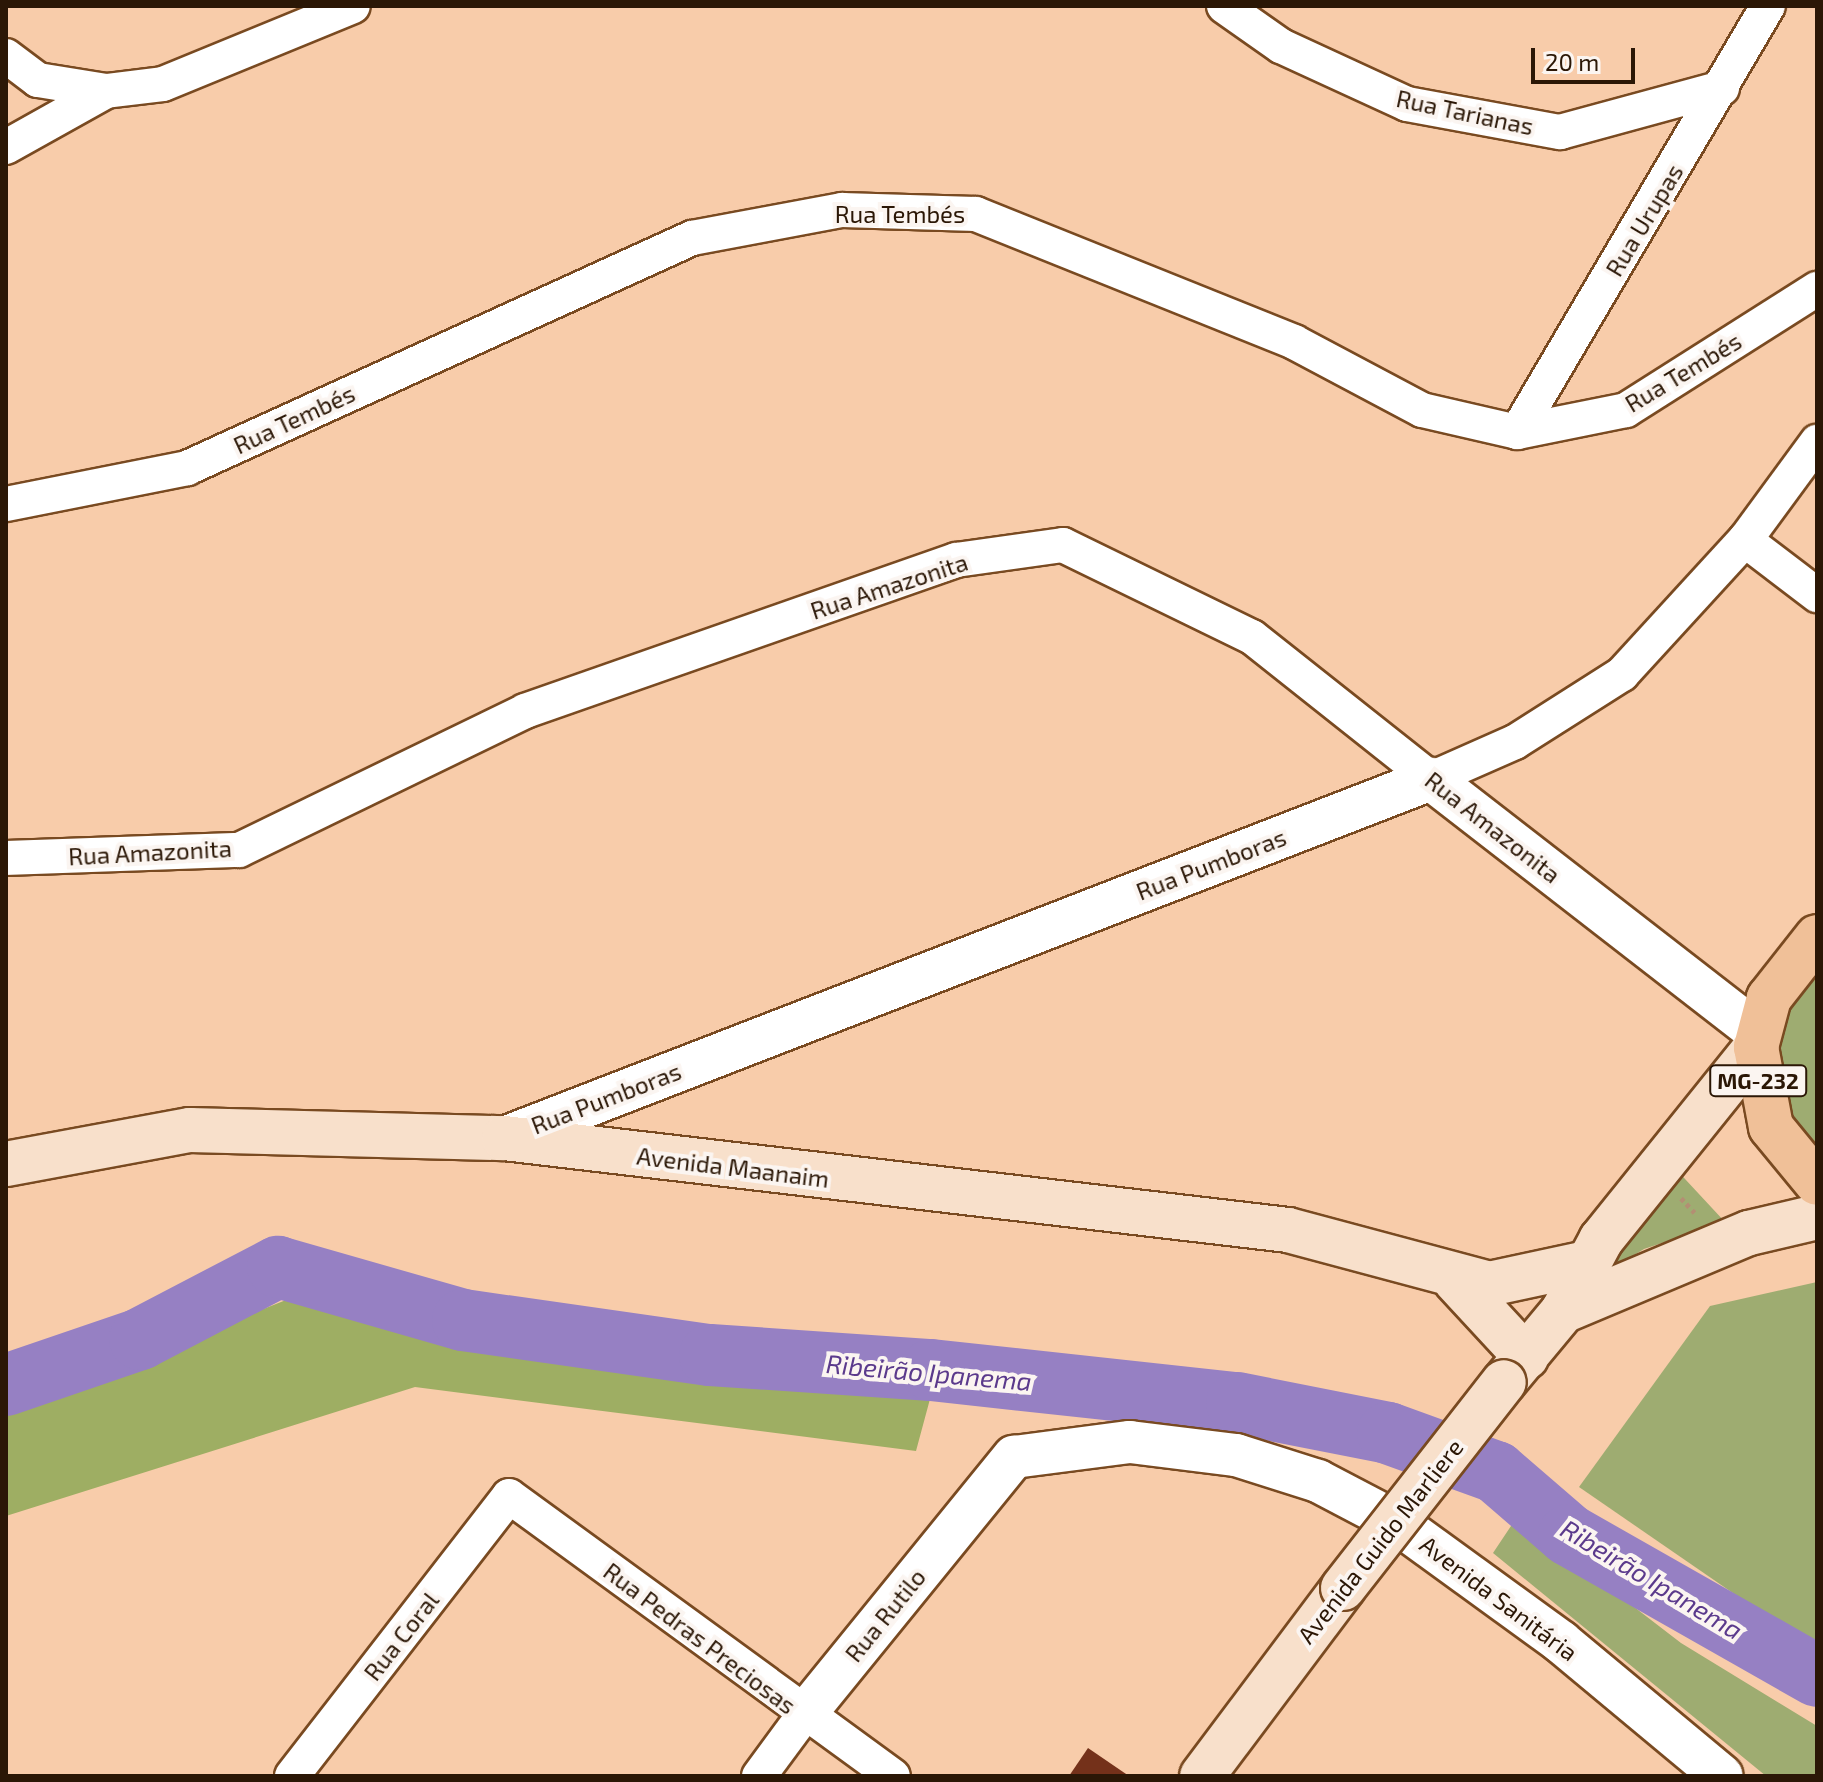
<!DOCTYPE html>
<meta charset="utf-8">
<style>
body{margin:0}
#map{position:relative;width:1823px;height:1782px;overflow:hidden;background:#f8ccaa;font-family:"Exo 2",sans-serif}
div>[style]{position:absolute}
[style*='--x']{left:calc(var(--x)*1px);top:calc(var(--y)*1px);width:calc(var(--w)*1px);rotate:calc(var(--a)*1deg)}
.green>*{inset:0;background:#9eac71}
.forest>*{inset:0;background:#9eae63}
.river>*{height:62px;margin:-31px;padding:0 31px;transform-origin:31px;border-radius:31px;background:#9680c3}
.building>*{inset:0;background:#74311a}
.path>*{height:5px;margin-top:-2.5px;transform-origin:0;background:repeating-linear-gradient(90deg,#b38f73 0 4px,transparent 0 8px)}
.roads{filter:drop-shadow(2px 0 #794a21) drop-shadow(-2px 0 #794a21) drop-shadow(0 2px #794a21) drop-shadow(0 -2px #794a21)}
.minor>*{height:34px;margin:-17px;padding:0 17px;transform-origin:17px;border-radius:17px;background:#fff}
.tertiary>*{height:42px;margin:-21px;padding:0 21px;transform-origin:21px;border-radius:21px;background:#fff}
.secondary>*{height:44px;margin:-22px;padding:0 22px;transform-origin:22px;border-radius:22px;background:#f8e0cb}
.primary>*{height:44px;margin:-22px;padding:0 22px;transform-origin:22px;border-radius:22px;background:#f0c098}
.bridges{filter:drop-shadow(2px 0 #794a21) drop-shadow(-2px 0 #794a21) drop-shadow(0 2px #794a21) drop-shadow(0 -2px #794a21)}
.secondary-bridge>*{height:44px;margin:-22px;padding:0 22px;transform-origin:22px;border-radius:22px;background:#f8e0cb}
span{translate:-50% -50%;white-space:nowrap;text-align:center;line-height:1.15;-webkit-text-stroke:8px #fbf5f1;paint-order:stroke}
.shield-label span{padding:2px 6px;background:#fbf5f1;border:2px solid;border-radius:6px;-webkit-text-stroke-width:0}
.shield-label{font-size:22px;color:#2b1706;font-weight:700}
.street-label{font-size:24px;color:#2b1706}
.water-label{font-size:26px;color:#5b3a8c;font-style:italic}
.frame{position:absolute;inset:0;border:8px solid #2b1706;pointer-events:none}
.scale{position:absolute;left:1531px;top:48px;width:104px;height:36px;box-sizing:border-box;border:4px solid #2b1706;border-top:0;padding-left:10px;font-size:24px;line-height:28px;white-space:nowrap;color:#2b1706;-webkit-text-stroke:6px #fbf5f1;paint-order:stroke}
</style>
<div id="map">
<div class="green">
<div style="clip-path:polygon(1817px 956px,1817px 1150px,1790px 1116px,1774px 1043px,1782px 1006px)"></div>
<div style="clip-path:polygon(1672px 1165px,1725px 1222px,1644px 1249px,1584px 1286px)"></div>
<div style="clip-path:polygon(1817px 1282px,1817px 1651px,1579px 1487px,1710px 1306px)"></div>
<div style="clip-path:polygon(1517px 1517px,1681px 1643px,1817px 1726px,1817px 1776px,1766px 1776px,1493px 1553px)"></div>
</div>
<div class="forest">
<div style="clip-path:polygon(286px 1300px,930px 1399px,916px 1451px,415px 1387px,6px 1516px,6px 1412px)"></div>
</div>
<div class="river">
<div style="--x:6;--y:1385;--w:142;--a:-18.9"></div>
<div style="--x:140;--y:1339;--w:156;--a:-27.6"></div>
<div style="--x:278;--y:1267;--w:192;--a:16"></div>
<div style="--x:463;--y:1320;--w:249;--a:8.1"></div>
<div style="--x:710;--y:1355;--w:222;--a:3.9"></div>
<div style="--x:931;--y:1370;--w:308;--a:6.2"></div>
<div style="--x:1237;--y:1403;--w:154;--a:11.2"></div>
<div style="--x:1388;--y:1433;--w:115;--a:19.9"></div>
<div style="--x:1496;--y:1472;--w:96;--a:40.8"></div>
<div style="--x:1569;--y:1535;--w:285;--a:29.6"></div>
</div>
<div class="building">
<div style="clip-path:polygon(1088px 1748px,1129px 1776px,1069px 1776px)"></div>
</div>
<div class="path">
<div style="--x:1681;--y:1198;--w:22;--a:47"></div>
</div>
<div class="roads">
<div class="minor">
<div style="--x:1224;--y:6;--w:70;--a:35.1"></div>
<div style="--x:1281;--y:46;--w:139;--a:24.7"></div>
<div style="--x:1407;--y:104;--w:156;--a:10.4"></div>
<div style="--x:1560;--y:132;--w:168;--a:-15.2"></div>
<div style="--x:6;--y:56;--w:40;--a:37"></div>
<div style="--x:38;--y:80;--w:69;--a:9.2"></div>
<div style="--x:106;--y:91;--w:57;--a:-7"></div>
<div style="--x:163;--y:84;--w:205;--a:-22.3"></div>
<div style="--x:6;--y:147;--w:115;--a:-29.2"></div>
<div style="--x:1517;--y:432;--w:494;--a:-59.5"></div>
<div style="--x:6;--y:504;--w:185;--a:-11.2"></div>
<div style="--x:187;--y:468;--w:555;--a:-24.49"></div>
<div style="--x:692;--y:238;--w:153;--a:-10.6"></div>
<div style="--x:842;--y:210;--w:134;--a:1.7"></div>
<div style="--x:976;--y:214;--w:343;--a:21.9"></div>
<div style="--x:1294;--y:342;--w:145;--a:28"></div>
<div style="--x:1422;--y:410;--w:98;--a:13"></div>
<div style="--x:1517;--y:432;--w:111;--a:-11.4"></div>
<div style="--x:1626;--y:410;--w:226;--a:-32.4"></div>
<div style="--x:1745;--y:540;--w:91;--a:37.4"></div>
<div style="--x:6;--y:858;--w:233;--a:-2"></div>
<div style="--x:239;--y:850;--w:318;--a:-25.9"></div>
<div style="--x:525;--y:711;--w:457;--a:-19.3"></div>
<div style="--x:956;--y:560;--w:108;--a:-8"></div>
<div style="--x:1063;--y:545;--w:210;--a:26"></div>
<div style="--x:1252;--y:637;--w:228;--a:38.4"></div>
<div style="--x:1431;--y:779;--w:92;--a:-23.8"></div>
<div style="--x:1515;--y:742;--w:127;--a:-32.4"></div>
<div style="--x:1622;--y:674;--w:182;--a:-47.5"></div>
<div style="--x:1745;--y:540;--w:122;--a:-53.7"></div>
<div style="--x:292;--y:1776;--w:354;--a:-52.2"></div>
<div style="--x:509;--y:1496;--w:475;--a:36.1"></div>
<div style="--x:759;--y:1776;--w:76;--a:-53.6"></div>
</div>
<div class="tertiary">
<div style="--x:504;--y:1138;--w:994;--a:-21.17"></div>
<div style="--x:1431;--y:779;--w:414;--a:37.8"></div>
<div style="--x:804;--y:1715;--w:333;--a:-50.9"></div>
<div style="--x:1014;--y:1457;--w:117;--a:-7.4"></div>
<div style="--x:1130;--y:1442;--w:107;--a:7"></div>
<div style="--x:1236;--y:1455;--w:86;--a:17.6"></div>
<div style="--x:1318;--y:1481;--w:88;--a:27.7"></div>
<div style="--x:1396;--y:1522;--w:204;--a:36"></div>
<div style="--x:1561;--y:1642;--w:209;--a:39.8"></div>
</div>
<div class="secondary">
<div style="--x:6;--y:1164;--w:187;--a:-10.5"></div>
<div style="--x:190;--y:1130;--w:314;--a:1.5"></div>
<div style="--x:504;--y:1138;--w:789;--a:6.69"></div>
<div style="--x:1288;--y:1230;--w:208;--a:15"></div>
<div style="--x:1489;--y:1284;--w:100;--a:-12.1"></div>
<div style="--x:1455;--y:1280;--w:105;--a:47.3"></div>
<div style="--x:1563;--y:1311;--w:202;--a:-22.8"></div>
<div style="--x:1749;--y:1233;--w:70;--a:-13.2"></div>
<div style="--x:1504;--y:1382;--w:92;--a:-50.3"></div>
<div style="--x:1563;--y:1311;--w:81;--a:-61.8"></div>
<div style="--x:1601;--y:1240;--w:248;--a:-51.2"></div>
<div style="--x:1202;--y:1776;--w:235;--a:-53.1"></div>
</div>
<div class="primary">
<div style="--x:1817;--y:937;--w:78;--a:128.2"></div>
<div style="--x:1769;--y:998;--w:51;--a:104.9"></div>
<div style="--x:1756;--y:1047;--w:81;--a:79.4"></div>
<div style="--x:1771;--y:1127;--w:72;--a:50.6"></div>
</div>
</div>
<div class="bridges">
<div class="secondary-bridge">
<div style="--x:1343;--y:1588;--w:261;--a:-52"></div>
</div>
</div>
<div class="shield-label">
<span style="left:1758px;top:1081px">MG-232</span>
</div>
<div class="street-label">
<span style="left:1465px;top:112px;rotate:12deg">Rua Tarianas</span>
<span style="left:900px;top:214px">Rua Tembés</span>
<span style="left:1644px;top:220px;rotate:-59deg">Rua Urupas</span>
<span style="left:1683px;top:372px;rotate:-31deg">Rua Tembés</span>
<span style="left:294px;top:419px;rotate:-25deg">Rua Tembés</span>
<span style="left:889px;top:586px;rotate:-18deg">Rua Amazonita</span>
<span style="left:1493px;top:827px;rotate:38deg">Rua Amazonita</span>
<span style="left:150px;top:852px;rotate:-3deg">Rua Amazonita</span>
<span style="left:1211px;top:864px;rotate:-21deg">Rua Pumboras</span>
<span style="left:606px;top:1098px;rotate:-21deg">Rua Pumboras</span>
<span style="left:733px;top:1167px;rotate:7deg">Avenida Maanaim</span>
<span style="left:1380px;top:1541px;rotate:-52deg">Avenida Guido Marliere</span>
<span style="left:1499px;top:1598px;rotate:37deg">Avenida Sanitária</span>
<span style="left:885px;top:1615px;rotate:-51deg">Rua Rutilo</span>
<span style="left:401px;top:1636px;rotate:-52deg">Rua Coral</span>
<span style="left:700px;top:1638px;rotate:37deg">Rua Pedras Preciosas</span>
</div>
<div class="water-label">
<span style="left:929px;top:1372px;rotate:5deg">Ribeirão Ipanema</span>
<span style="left:1652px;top:1579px;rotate:31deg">Ribeirão Ipanema</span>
</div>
<div class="frame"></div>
<div class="scale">20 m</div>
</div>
